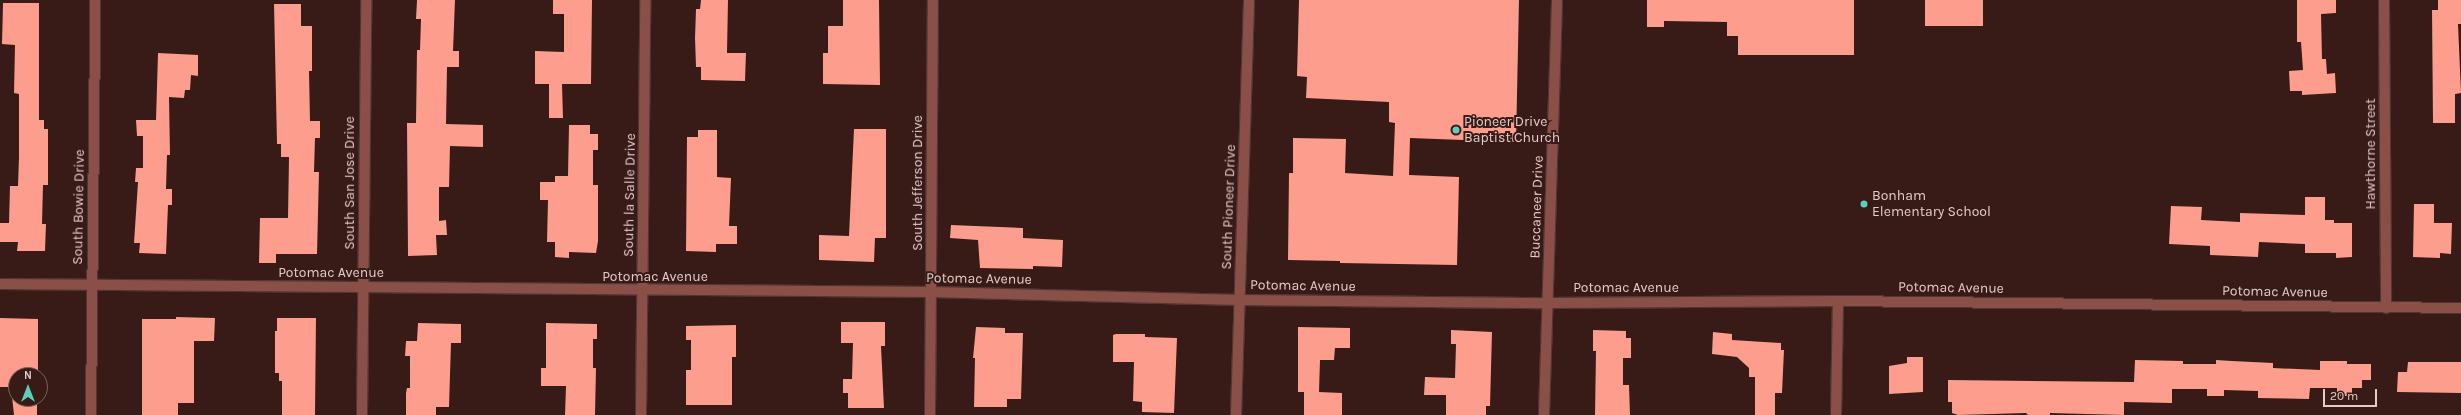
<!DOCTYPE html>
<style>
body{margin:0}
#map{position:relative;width:2461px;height:415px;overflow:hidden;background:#381a16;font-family:Karla,sans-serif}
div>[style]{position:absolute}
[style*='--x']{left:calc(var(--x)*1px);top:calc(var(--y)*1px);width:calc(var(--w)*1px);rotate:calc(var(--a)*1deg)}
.building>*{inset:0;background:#fd9d8e}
.roads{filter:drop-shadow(1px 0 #533633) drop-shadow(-1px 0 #533633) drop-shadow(0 1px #533633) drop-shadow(0 -1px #533633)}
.minor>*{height:10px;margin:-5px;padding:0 5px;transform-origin:5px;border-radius:5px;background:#8a5048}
.tertiary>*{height:10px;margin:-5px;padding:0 5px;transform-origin:5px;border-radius:5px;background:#8a5048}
.dots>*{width:11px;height:11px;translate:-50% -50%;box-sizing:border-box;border:2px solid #381a16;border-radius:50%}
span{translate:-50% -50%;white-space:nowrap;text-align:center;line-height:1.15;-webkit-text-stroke:4px #381a16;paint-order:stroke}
.poi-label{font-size:14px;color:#e2ccc9}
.left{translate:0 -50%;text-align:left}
.street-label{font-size:14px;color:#e2ccc9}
.north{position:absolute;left:8px;top:367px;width:40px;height:40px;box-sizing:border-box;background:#381a16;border:1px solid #7c615e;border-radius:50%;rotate:0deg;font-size:11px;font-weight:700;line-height:16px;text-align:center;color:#e2ccc9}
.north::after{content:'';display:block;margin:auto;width:14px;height:18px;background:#5dceb9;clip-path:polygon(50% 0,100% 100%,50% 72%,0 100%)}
.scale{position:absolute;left:2323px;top:389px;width:54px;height:18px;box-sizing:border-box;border:2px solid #e2ccc9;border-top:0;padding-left:5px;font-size:12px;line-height:14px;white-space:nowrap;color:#e2ccc9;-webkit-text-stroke:3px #381a16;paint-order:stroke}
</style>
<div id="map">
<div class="building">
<div style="clip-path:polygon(417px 0,455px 0,453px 51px,459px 51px,459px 67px,447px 67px,446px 124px,483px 125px,483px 147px,450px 146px,449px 187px,439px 187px,439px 221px,446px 220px,447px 235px,436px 235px,437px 255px,408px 256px,407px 123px,416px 123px,417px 50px,420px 50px,421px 19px,416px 19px)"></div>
<div style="clip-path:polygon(553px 0,592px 0,591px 84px,562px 84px,563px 118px,549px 118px,549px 84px,535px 84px,535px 51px,564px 52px,564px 14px,553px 14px)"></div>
<div style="clip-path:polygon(701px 0,728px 0,727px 53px,746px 53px,745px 81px,701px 80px,701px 67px,696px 67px,695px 38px,696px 9px,700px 9px)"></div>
<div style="clip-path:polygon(843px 0,879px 0,880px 85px,823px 84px,823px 53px,828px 53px,828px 26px,843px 26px)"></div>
<div style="clip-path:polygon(1299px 0,1519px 0,1516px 142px,1410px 138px,1409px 175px,1459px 177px,1457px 265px,1340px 263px,1340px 261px,1288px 260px,1289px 173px,1293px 173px,1293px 138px,1346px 139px,1345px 173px,1393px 176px,1395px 123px,1389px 122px,1389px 102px,1306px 98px,1307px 77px,1297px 76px)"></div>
<div style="clip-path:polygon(1647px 0,1854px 0,1854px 55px,1738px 55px,1738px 36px,1727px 36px,1727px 22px,1664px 21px,1664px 27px,1647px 27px)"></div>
<div style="clip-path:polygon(1925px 0,1983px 0,1983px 26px,1925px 26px)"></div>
<div style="clip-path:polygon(2297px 0,2336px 0,2336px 13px,2321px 14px,2322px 59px,2326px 59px,2327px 74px,2335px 73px,2336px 93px,2302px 95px,2302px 91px,2290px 91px,2289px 71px,2303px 70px,2301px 42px,2297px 42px)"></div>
<div style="clip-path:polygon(2438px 0,2461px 0,2461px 24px,2458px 24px,2461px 93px,2455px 94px,2455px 123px,2433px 123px,2432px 10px,2438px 10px)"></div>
<div style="clip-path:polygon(3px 3px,39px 3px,39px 120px,44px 120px,44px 129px,48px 129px,48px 185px,43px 185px,42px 224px,46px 224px,45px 251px,17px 251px,18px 242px,0 242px,0 223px,9px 223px,10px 186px,18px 186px,19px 157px,19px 94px,14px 93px,15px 45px,2px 44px)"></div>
<div style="clip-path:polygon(274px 4px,301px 4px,301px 26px,312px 26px,312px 71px,309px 71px,310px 121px,320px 121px,320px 138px,315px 138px,314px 172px,319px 172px,317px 254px,276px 254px,276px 263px,259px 263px,260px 218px,288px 218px,289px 157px,281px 157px,281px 144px,277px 144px)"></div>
<div style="clip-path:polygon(158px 53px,198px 55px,198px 76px,191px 75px,190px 90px,185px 90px,184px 98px,169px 97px,170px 155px,167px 155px,166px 189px,172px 189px,172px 205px,168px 205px,166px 254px,139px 253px,140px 243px,134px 243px,138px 182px,135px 182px,136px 168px,143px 168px,143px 136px,137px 136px,136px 120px,156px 120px)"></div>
<div style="clip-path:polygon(569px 125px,590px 125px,590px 134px,598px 134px,598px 150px,593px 150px,593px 185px,598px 185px,598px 241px,596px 253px,569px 252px,569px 258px,555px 257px,555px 242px,547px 242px,548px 200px,540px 200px,540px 182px,555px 182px,555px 176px,568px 176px)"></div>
<div style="clip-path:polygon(854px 129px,886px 129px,886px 238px,875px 238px,874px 262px,819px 260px,819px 235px,849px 236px)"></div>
<div style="clip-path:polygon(698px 130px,717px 130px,717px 177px,731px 178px,729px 226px,737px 226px,737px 244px,716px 244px,716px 252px,686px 251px,687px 137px,698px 137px)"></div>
<div style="clip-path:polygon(2305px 197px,2325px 197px,2325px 220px,2334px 220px,2334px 223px,2352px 223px,2352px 257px,2336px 258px,2336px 253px,2305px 253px,2305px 244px,2259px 242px,2258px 257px,2210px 255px,2210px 246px,2169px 244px,2171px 206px,2202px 207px,2201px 220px,2240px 222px,2240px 213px,2305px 215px)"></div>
<div style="clip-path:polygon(2414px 204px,2434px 204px,2434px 223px,2452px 223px,2451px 254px,2440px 253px,2440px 258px,2413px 257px)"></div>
<div style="clip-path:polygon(951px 225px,1023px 228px,1023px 238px,1063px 240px,1062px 267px,1033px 266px,1033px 269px,980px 268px,978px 240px,950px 238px)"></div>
<div style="clip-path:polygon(176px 317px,215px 318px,214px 341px,194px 341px,194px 403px,178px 403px,178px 415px,142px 415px,142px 319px,176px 319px)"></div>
<div style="clip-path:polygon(0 318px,38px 319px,38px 375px,16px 375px,16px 399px,37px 399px,37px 415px,14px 415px,11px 387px,0 387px)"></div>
<div style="clip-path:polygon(277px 318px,316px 318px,315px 415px,282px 415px,282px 381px,279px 381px,279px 373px,275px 373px,275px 331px,277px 331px)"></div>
<div style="clip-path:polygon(841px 322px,885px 322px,885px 346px,881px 346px,884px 408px,848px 408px,848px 393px,843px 393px,843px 379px,852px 379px,853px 343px,841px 343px)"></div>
<div style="clip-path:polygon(418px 323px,461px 324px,461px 343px,451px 343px,449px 407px,436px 407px,436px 415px,406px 415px,406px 393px,407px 388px,410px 388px,410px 356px,405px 356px,406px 341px,417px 341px)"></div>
<div style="clip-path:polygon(546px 323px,597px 324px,597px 339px,593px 339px,593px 368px,596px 368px,595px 415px,565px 415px,566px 386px,541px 386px,541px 368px,546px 368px)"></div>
<div style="clip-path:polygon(736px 325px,736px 357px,732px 357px,732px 405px,686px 405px,686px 370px,691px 370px,691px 340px,686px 340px,686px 326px)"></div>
<div style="clip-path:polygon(976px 327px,1005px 328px,1005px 333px,1023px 333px,1021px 399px,1007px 399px,1007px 407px,974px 407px,975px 358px,973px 358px)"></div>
<div style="clip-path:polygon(1298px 327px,1350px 328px,1350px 348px,1335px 348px,1334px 360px,1320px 360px,1319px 392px,1342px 393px,1342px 415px,1304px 415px,1304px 392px,1298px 392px)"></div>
<div style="clip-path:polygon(1451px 330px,1492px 332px,1490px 406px,1486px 406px,1486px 415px,1446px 415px,1446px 395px,1424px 395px,1425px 377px,1455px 378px,1456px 344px,1451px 344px)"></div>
<div style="clip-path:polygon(1593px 330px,1626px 331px,1626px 338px,1631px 338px,1631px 358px,1623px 358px,1623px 385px,1629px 385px,1630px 415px,1595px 415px,1596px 351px,1593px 351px)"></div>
<div style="clip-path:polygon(1713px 332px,1732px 334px,1732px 340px,1781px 343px,1781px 350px,1784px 350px,1782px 393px,1775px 393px,1775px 415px,1755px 415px,1755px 377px,1749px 377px,1749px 368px,1737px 357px,1712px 354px)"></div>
<div style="clip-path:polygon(1116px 334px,1145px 334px,1145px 337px,1177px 338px,1174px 413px,1142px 412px,1142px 402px,1133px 401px,1134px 362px,1113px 362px,1113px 335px)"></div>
<div style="clip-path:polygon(1907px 357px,1923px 357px,1923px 392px,1889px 394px,1889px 366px,1907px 363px)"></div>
<div style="clip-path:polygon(2135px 360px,2183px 361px,2183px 364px,2216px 364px,2216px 360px,2232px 361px,2273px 363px,2273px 368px,2320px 370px,2320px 361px,2347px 361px,2347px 364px,2371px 364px,2371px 380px,2362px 380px,2362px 388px,2352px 388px,2352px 396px,2337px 396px,2337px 388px,2310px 388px,2309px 399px,2258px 398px,2258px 391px,2224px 390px,2224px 396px,2207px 396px,2207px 389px,2172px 389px,2172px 403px,2124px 402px,2124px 415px,2050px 413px,2050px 415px,2028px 415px,2026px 413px,1958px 415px,1952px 413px,1952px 402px,1948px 402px,1948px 380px,2134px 382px)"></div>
<div style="clip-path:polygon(2408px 362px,2461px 362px,2461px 393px,2397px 392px,2398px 372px,2407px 372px)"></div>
</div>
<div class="roads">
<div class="minor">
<div style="--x:2384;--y:0;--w:308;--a:89.6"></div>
<div style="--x:0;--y:284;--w:932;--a:0.49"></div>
<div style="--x:932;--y:292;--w:308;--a:1.5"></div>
<div style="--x:1240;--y:300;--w:309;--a:0.6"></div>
<div style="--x:1549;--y:303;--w:289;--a:-0.4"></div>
<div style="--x:1838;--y:301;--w:623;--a:0.64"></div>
<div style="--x:91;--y:415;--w:415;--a:-89.4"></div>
<div style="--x:362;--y:415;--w:415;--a:-89.4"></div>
<div style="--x:641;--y:415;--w:415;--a:-89.4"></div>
<div style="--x:930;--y:415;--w:415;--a:-89.6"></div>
<div style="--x:1544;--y:415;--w:415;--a:-88.2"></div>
<div style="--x:1836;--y:415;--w:114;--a:-89"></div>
</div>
<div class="tertiary">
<div style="--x:1236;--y:415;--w:415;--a:-88.2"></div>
</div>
</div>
<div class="dots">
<div style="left:1456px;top:130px;background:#5dceb9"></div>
<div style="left:1864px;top:204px;background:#5dceb9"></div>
</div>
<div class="poi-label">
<span class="left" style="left:1464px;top:130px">Pioneer Drive<br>Baptist Church</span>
<span class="left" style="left:1872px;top:204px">Bonham<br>Elementary School</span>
</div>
<div class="street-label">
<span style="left:2371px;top:154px;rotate:-90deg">Hawthorne Street</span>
<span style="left:350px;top:183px;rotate:-90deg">South San Jose Drive</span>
<span style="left:918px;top:183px;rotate:-90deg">South Jefferson Drive</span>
<span style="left:630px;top:195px;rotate:-89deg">South la Salle Drive</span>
<span style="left:79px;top:207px;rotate:-89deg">South Bowie Drive</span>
<span style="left:1229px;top:207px;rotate:-88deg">South Pioneer Drive</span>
<span style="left:1537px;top:207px;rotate:-88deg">Buccaneer Drive</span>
<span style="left:331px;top:273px">Potomac Avenue</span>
<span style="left:655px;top:277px">Potomac Avenue</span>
<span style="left:979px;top:279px;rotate:1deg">Potomac Avenue</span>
<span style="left:1303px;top:286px;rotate:1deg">Potomac Avenue</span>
<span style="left:1626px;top:288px">Potomac Avenue</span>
<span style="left:1951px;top:288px;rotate:1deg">Potomac Avenue</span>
<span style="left:2275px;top:292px;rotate:1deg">Potomac Avenue</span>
</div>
<div class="north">N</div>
<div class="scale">20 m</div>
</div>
